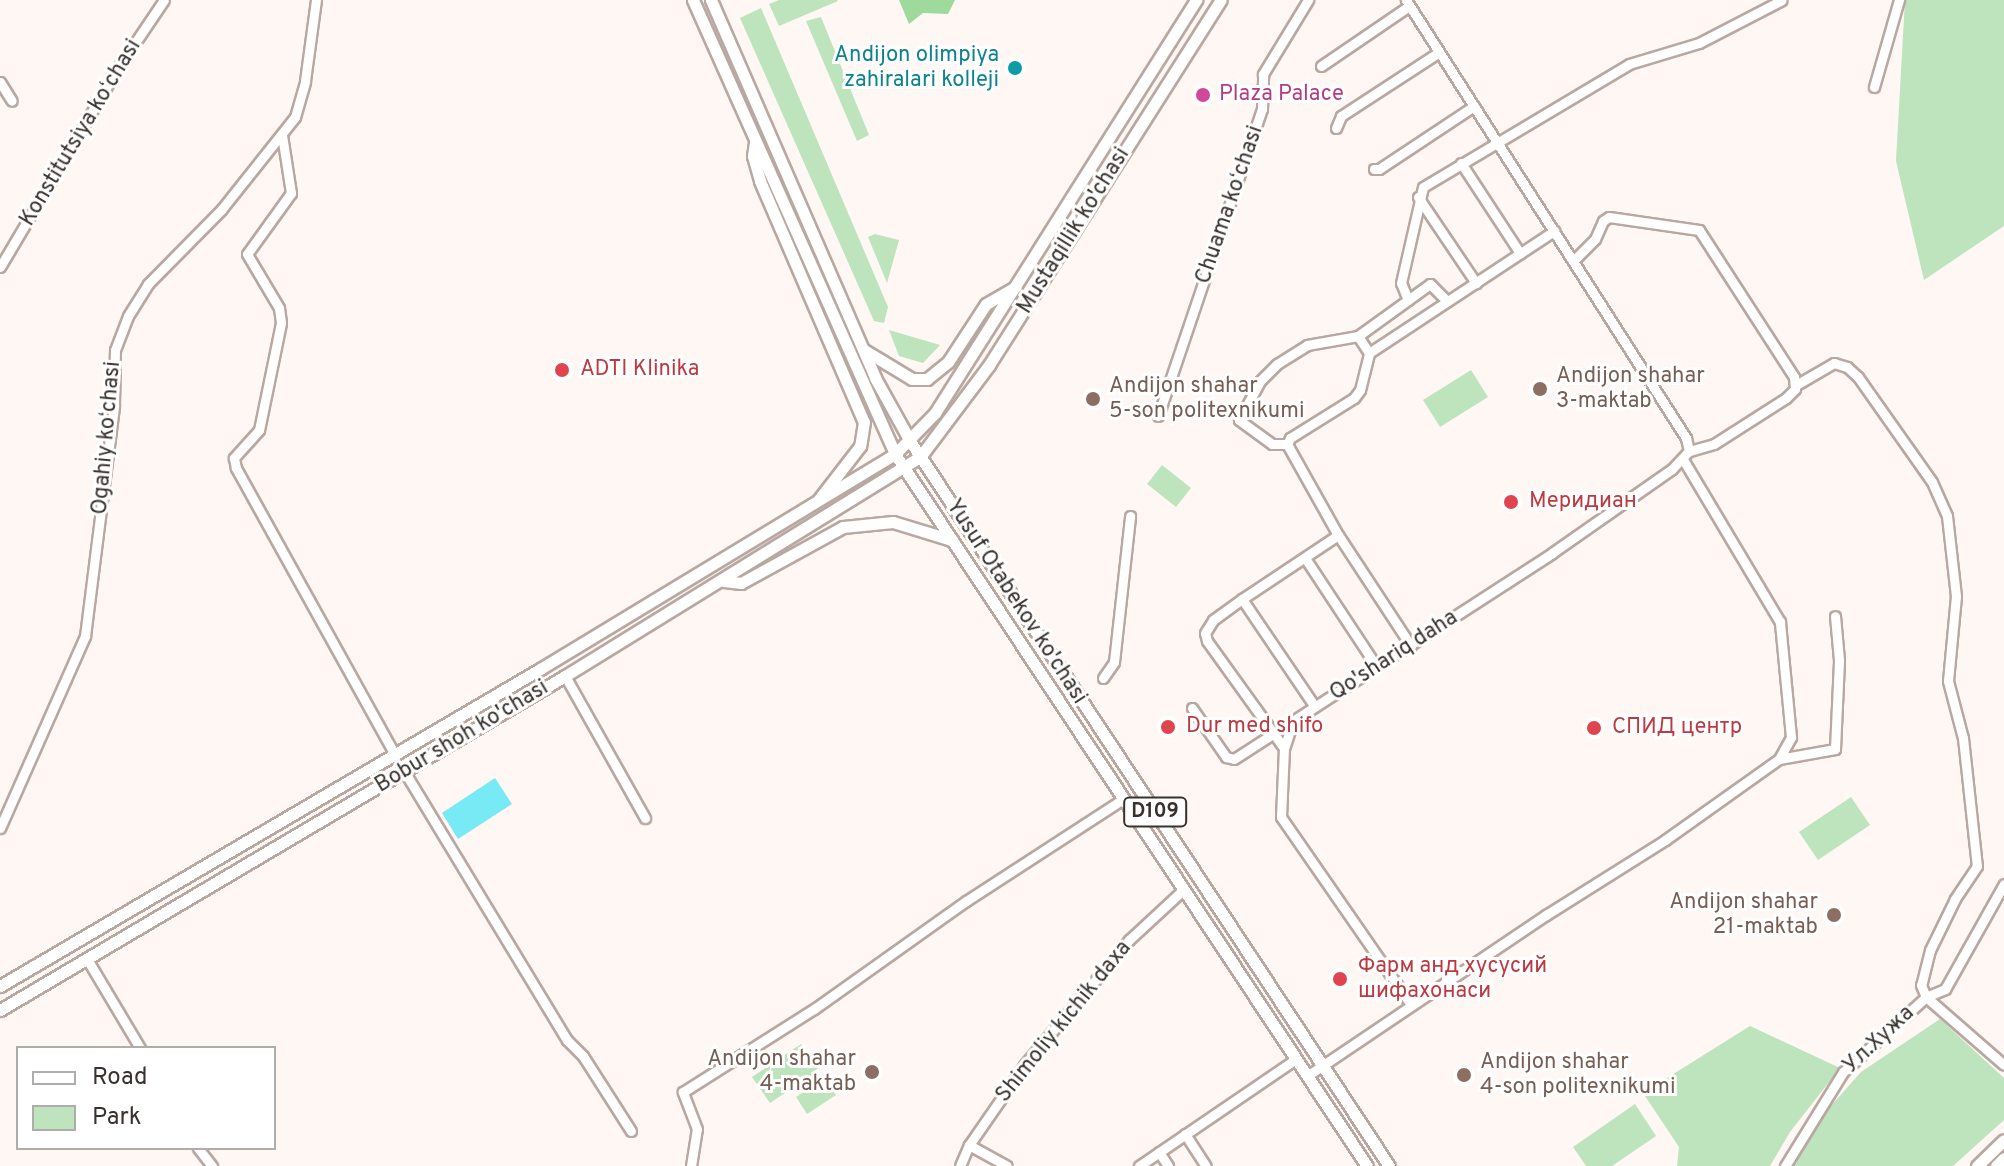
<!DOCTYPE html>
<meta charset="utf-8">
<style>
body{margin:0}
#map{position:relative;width:2004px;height:1166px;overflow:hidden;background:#fef7f4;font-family:Overpass,sans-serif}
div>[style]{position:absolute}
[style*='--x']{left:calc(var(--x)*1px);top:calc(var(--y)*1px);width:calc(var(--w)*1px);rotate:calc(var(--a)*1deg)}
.green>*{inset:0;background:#bde4bc}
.forest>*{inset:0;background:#9dda9c}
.water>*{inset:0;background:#78eaf5}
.roads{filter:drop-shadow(2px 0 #b9a8a1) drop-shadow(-2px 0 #b9a8a1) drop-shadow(0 2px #b9a8a1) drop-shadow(0 -2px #b9a8a1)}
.minor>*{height:9px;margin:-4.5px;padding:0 4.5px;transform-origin:4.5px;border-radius:4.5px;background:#fff}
.major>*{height:11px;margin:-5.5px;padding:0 5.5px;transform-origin:5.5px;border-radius:5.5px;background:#fff}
.dots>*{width:22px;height:22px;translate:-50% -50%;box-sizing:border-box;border:4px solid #fff;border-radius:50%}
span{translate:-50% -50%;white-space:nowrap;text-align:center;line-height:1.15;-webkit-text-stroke:6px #fff;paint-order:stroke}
.shield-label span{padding:2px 6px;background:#fff;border:2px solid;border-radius:6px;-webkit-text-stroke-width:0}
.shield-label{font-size:20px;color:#38312e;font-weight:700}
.culture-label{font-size:22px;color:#0d838f}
.right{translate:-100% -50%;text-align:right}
.hotel-label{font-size:22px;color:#b23c85}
.left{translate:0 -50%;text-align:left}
.street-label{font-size:22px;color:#38312e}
.health-label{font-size:22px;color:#be3a42}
.education-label{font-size:22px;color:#785e54}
.legend{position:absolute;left:16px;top:1046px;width:260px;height:104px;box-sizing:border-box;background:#fff;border:2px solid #afadab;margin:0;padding:10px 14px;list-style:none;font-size:24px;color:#38312e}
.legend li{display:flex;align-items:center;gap:16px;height:40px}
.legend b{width:40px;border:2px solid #afadab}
</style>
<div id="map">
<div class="green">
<div style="clip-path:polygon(779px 0,837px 0,838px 1px,779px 26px,769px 4px)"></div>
<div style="clip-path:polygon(1905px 0,2004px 0,2004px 226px,1924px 280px,1896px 161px)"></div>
<div style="clip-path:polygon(761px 8px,888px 307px,884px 323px,874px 321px,740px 18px)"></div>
<div style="clip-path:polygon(821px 17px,869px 135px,857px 141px,806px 21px)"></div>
<div style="clip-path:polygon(875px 234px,899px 240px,887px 283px,868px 237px)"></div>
<div style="clip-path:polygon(889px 330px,940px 345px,923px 363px,899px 356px)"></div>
<div style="clip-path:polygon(1471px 370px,1488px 397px,1440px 427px,1423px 400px)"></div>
<div style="clip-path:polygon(1162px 465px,1191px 488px,1176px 507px,1147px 484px)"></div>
<div style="clip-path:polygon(1851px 797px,1870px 825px,1818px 860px,1799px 832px)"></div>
<div style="clip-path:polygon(1940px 1019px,2004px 1078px,2004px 1120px,1953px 1166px,1791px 1166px,1805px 1135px,1861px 1072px)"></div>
<div style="clip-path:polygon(1750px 1026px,1840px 1068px,1790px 1132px,1770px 1166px,1677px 1166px,1679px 1147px,1643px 1093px)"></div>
<div style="clip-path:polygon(801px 1044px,819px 1070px,770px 1103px,752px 1077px)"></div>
<div style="clip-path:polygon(824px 1078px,836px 1095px,807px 1114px,796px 1097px)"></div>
<div style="clip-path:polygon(1635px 1104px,1656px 1136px,1612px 1166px,1586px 1166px,1573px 1147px)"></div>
</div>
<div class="forest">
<div style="clip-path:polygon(899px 0,955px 0,948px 14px,923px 13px,909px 24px)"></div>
</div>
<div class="water">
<div style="clip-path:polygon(495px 778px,512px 804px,458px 839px,442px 813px)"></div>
</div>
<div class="roads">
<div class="minor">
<div style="--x:1321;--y:66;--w:107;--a:-34.3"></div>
<div style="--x:0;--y:82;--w:22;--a:58"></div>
<div style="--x:1874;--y:87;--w:91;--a:-74"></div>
<div style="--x:1336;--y:128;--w:13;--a:-67"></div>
<div style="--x:1341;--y:116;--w:117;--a:-33.1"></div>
<div style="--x:282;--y:135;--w:59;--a:81.2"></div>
<div style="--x:291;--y:193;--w:75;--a:125.8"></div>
<div style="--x:247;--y:254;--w:63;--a:59.3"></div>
<div style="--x:279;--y:308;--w:15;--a:82"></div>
<div style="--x:281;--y:323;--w:109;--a:101.6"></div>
<div style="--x:259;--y:430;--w:38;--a:132"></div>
<div style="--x:234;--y:458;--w:10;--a:79"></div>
<div style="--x:236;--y:468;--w:328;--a:61"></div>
<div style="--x:1461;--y:163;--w:108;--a:56.8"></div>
<div style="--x:1374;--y:169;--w:5;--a:0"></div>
<div style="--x:1379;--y:169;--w:114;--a:-33.6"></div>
<div style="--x:1418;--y:197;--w:104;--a:56"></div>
<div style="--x:1573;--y:261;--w:31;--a:-45"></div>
<div style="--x:1595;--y:239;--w:20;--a:-66"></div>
<div style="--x:1603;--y:221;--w:7;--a:-34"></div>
<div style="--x:1609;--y:217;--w:91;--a:8.2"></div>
<div style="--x:1699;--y:230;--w:175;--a:57.1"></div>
<div style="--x:1794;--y:377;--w:12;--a:85"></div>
<div style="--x:1795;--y:389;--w:13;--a:135"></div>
<div style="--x:1786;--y:398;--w:85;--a:147.4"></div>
<div style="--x:1714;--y:444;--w:26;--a:164"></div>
<div style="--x:0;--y:267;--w:224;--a:-59.4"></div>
<div style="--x:114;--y:74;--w:89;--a:-56"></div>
<div style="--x:1408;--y:300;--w:18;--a:-112"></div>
<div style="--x:1401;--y:283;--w:98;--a:-77.1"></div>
<div style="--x:1423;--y:187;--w:240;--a:-30.8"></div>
<div style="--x:1629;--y:64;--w:73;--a:-16.7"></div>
<div style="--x:1699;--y:43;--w:93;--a:-27.4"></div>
<div style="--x:1369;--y:353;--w:20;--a:-123"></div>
<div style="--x:1358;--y:336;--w:89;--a:-35.8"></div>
<div style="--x:1430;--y:284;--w:24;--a:45"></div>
<div style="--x:1796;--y:385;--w:44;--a:-30.1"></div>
<div style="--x:1834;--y:363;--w:14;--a:17"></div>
<div style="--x:1847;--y:367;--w:15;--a:42"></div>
<div style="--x:1858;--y:377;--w:128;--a:54.8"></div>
<div style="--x:1932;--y:482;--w:37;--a:66"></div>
<div style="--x:1947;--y:516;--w:81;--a:83.6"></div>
<div style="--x:1956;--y:596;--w:85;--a:95.4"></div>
<div style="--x:1948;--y:681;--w:59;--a:75.3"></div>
<div style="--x:1963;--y:738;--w:129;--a:83.8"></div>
<div style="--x:1977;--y:866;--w:40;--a:124"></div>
<div style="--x:1955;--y:899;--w:57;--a:116.1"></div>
<div style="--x:1930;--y:950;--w:36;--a:104"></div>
<div style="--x:1921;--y:985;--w:13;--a:67"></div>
<div style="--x:1926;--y:997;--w:103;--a:41.1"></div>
<div style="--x:1158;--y:416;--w:324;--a:-71.3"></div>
<div style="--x:1262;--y:109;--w:35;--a:-88"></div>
<div style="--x:1263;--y:74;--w:87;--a:-58.7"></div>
<div style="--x:1287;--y:444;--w:15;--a:180"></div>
<div style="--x:1272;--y:444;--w:41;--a:-144"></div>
<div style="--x:1239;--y:420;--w:44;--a:-61.7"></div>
<div style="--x:1260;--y:381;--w:24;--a:-45"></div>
<div style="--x:1277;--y:364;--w:36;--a:-32"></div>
<div style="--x:1307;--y:345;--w:52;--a:-10"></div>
<div style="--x:1305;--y:558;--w:131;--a:56.6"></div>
<div style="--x:1242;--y:599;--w:130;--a:55.9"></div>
<div style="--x:1411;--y:646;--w:133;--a:-123.3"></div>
<div style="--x:1338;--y:535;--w:104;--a:-119.3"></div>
<div style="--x:1287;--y:444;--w:7;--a:-63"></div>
<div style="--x:1290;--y:438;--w:75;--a:-32"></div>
<div style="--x:1354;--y:398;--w:10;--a:-53"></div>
<div style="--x:1360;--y:390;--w:38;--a:-76"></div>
<div style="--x:1369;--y:353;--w:222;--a:-33.4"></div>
<div style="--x:565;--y:676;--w:163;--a:60.6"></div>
<div style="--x:1103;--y:678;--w:19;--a:-55"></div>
<div style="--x:1114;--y:662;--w:147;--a:-83.7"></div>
<div style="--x:1192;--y:708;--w:60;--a:55.2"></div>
<div style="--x:1226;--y:757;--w:8;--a:14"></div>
<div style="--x:1234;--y:759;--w:379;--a:-32.9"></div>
<div style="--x:1552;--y:553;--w:146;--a:-35"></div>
<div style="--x:1672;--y:469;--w:25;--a:-47"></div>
<div style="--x:1689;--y:451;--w:13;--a:-103"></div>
<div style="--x:1686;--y:438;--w:520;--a:-122.59"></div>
<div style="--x:1293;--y:721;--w:28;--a:108"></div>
<div style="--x:1284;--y:748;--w:69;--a:92.5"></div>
<div style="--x:1281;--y:817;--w:229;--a:55.3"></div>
<div style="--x:1284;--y:748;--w:132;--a:-125.7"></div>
<div style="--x:1207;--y:641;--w:8;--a:-104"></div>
<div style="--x:1205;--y:633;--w:15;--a:-58"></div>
<div style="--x:1213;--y:620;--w:36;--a:-36"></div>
<div style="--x:1242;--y:599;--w:115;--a:-33.7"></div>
<div style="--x:1779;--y:759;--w:57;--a:-10.1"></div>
<div style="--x:1835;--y:749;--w:89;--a:-87.4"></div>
<div style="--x:1839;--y:660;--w:44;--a:-95.2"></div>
<div style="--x:404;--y:771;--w:315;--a:58.8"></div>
<div style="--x:567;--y:1040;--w:23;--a:45"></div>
<div style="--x:583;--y:1056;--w:89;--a:57.4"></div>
<div style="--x:0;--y:828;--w:210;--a:-66.1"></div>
<div style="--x:85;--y:636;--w:233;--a:-82.8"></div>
<div style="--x:114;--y:405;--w:55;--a:-89"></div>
<div style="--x:115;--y:350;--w:36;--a:-69"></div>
<div style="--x:128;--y:316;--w:38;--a:-58"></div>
<div style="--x:148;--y:284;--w:104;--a:-45.4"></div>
<div style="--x:221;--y:210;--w:119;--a:-51.5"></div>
<div style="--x:295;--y:117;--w:37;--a:-74"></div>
<div style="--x:305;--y:81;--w:82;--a:-82.3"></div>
<div style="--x:87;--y:959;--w:104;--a:59.2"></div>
<div style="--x:1307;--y:1076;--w:288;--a:-34"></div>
<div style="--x:1546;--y:915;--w:141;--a:-32.2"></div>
<div style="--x:1665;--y:840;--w:140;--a:-35.4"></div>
<div style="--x:1779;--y:759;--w:25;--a:-61"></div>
<div style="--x:1791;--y:737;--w:116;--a:-95.5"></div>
<div style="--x:1780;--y:622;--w:190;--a:-120.8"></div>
<div style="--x:1185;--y:1134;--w:38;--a:57"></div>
<div style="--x:969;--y:1145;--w:43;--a:28.9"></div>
<div style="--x:198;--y:1148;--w:23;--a:52"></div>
<div style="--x:1159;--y:1152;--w:17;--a:57"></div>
<div style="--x:691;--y:1166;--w:37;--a:-81"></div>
<div style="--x:697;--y:1129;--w:40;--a:-111"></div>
<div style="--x:683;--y:1092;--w:155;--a:-32.4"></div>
<div style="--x:814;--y:1009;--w:186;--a:-35.4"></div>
<div style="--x:966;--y:901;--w:187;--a:-33"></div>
<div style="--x:960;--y:1166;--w:23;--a:-67"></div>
<div style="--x:969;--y:1145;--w:98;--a:-55.3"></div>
<div style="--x:1025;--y:1064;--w:162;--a:-50"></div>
<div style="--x:1129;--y:940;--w:74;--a:-42.8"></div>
<div style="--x:1139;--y:1166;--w:190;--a:-34.3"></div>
<div style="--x:1785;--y:1166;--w:110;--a:-58.3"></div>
<div style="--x:1843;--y:1072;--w:112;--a:-42.1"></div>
<div style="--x:1926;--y:997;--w:21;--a:-23"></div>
<div style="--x:1945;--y:989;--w:120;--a:-60.7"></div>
</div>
<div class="major">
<div style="--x:693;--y:0;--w:497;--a:66"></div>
<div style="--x:895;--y:454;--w:854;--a:56.46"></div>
<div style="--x:711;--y:0;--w:412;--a:66.5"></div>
<div style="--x:875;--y:378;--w:72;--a:60.9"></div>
<div style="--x:910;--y:441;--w:869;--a:56.55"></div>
<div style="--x:755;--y:142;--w:14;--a:98"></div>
<div style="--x:753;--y:156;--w:26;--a:74"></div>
<div style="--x:760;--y:181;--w:262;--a:66.7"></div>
<div style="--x:864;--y:422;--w:24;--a:99"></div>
<div style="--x:860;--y:446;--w:67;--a:127.7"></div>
<div style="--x:864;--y:350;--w:56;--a:31.1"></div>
<div style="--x:912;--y:379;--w:15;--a:0"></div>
<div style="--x:927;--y:379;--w:27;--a:-39"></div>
<div style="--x:948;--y:362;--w:69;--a:-56.8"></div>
<div style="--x:986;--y:304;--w:34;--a:-30"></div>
<div style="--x:724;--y:581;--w:17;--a:7"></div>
<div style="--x:741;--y:583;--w:116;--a:-28.8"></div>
<div style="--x:843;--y:527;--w:50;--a:-5.7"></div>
<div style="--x:893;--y:522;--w:62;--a:17"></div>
<div style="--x:0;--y:986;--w:626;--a:-30.41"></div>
<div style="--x:540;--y:669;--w:415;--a:-31.2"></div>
<div style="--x:895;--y:454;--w:57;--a:-45.7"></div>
<div style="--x:935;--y:413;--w:489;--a:-57.7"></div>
<div style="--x:0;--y:1010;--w:656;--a:-30.59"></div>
<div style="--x:565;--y:676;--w:417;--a:-31.7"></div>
<div style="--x:920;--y:457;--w:115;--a:-53.1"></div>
<div style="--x:989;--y:365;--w:432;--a:-57.6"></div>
<div style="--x:1977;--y:1166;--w:37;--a:-44"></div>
<div style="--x:1996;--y:1166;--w:11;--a:-45"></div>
</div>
</div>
<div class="dots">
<div style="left:1015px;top:68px;background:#0f9aa8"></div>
<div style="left:1203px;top:95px;background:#d1479c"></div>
<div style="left:562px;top:370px;background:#e0444e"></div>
<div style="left:1540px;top:389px;background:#8d6e63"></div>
<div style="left:1093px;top:399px;background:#8d6e63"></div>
<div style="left:1511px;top:502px;background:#e0444e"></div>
<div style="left:1168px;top:727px;background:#e0444e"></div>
<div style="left:1594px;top:728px;background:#e0444e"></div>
<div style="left:1834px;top:915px;background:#8d6e63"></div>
<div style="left:1340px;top:979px;background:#e0444e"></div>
<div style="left:872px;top:1072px;background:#8d6e63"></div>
<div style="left:1464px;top:1075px;background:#8d6e63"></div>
</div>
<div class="shield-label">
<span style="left:1155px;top:812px">D109</span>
</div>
<div class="culture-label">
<span class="right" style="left:999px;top:68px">Andijon olimpiya<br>zahiralari kolleji</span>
</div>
<div class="hotel-label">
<span class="left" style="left:1219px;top:95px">Plaza Palace</span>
</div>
<div class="street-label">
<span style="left:81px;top:133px;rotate:-59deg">Konstitutsiya koʻchasi</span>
<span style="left:1230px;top:205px;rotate:-71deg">Chuama koʻchasi</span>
<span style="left:1074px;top:231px;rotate:-58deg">Mustaqillik ko'chasi</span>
<span style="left:107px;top:438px;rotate:-85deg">Ogahiy koʻchasi</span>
<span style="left:1016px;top:602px;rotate:57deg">Yusuf Otabekov ko'chasi</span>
<span style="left:1394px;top:656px;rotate:-33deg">Qo'shariq daha</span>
<span style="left:462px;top:737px;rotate:-31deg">Bobur shoh ko'chasi</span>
<span style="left:1064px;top:1022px;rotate:-51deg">Shimoliy kichik daxa</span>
<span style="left:1879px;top:1040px;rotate:-43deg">Ул.Хужа</span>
</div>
<div class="health-label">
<span class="left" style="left:580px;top:370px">ADTI Klinika</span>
<span class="left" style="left:1529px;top:502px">Меридиан</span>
<span class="left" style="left:1186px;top:727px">Dur med shifo</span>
<span class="left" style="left:1612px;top:728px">СПИД центр</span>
<span class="left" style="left:1358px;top:979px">Фарм анд хусусий<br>шифахонаси</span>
</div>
<div class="education-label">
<span class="left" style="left:1556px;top:389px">Andijon shahar<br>3-maktab</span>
<span class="left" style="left:1109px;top:399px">Andijon shahar<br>5-son politexnikumi</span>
<span class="right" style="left:1818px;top:915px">Andijon shahar<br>21-maktab</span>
<span class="right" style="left:856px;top:1072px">Andijon shahar<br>4-maktab</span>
<span class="left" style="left:1480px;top:1075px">Andijon shahar<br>4-son politexnikumi</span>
</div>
<ul class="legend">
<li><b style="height:10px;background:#fff"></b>Road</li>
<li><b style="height:22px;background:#bde4bc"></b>Park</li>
</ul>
</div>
